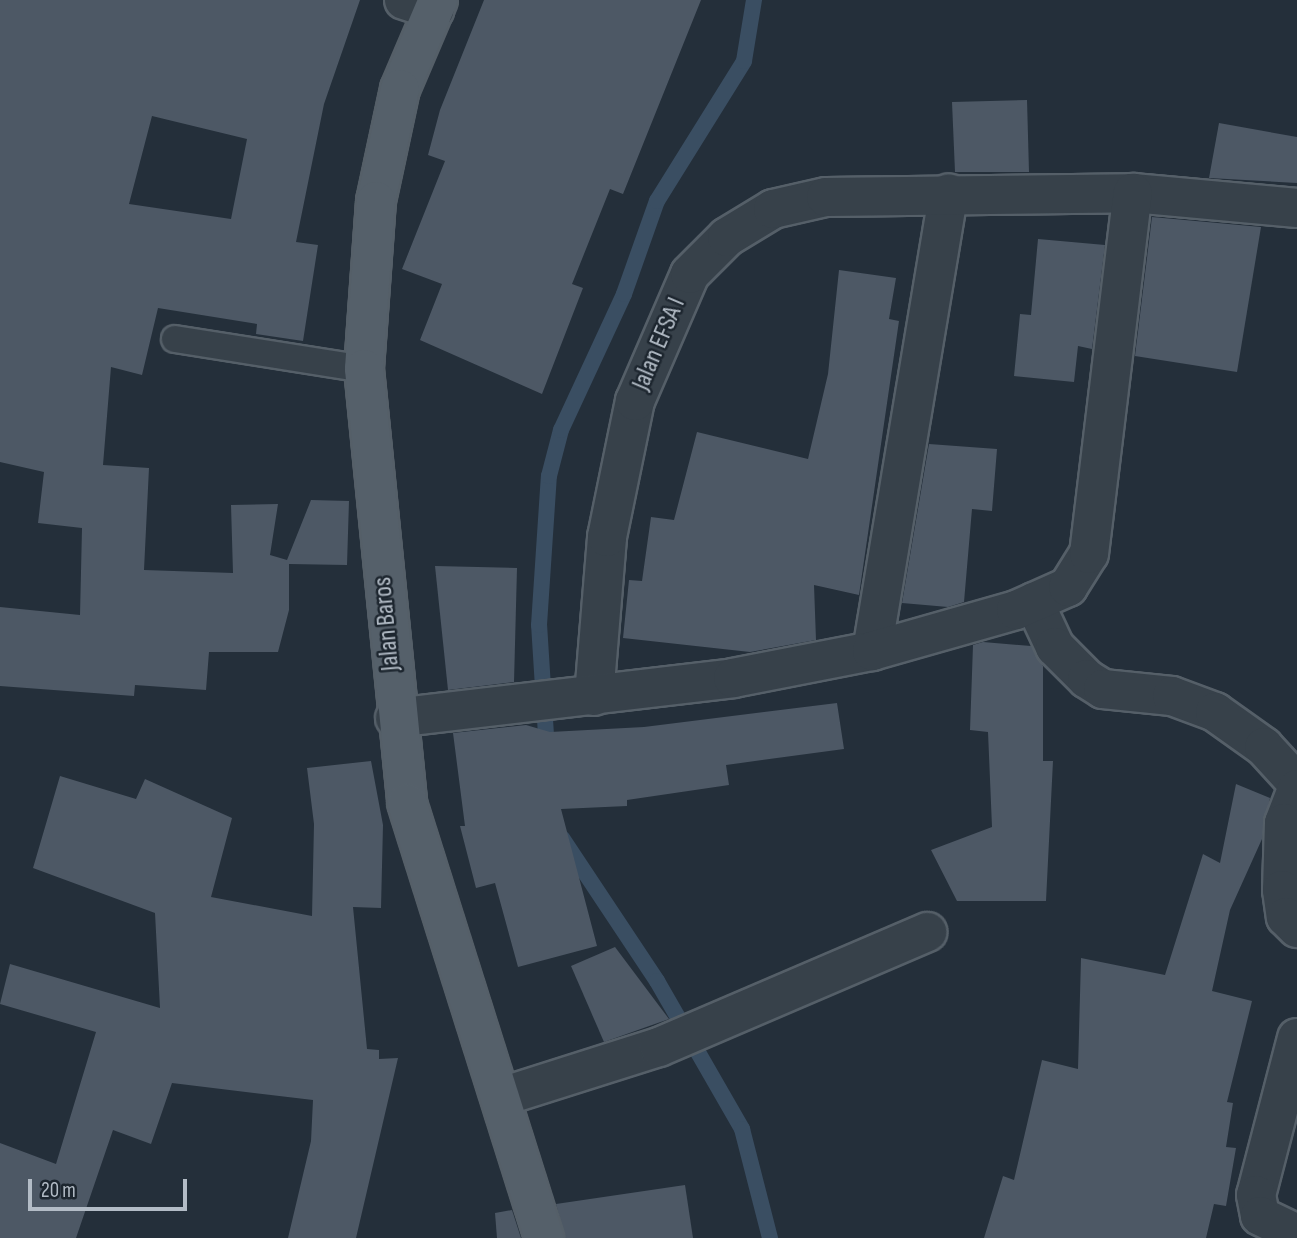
<!DOCTYPE html>
<style>
body{margin:0}
#map{position:relative;width:1297px;height:1238px;overflow:hidden;background:#242f3a;font-family:"Sofia Sans Condensed",sans-serif}
div>[style]{position:absolute}
[style*='--x']{left:calc(var(--x)*1px);top:calc(var(--y)*1px);width:calc(var(--w)*1px);rotate:calc(var(--a)*1deg)}
.stream>*{height:16px;margin:-8px;padding:0 8px;transform-origin:8px;border-radius:8px;background:#3a4e62}
.building>*{inset:0;background:#4d5865}
.roads{filter:drop-shadow(2px 0 #555f68) drop-shadow(-2px 0 #555f68) drop-shadow(0 2px #555f68) drop-shadow(0 -2px #555f68)}
.lane>*{height:26px;margin:-13px;padding:0 13px;transform-origin:13px;border-radius:13px;background:#37414a}
.street>*{height:38px;margin:-19px;padding:0 19px;transform-origin:19px;border-radius:19px;background:#37414a}
.primary>*{height:38px;margin:-19px;padding:0 19px;transform-origin:19px;border-radius:19px;background:#55606a}
span{translate:-50% -50%;white-space:nowrap;text-align:center;line-height:1.15;-webkit-text-stroke:5px #1d262f;paint-order:stroke}
.street-label{font-size:26px;color:#b3bcc6}
.scale{position:absolute;left:28px;top:1179px;width:159px;height:32px;box-sizing:border-box;border:4px solid #b3bcc6;border-top:0;padding-left:9px;font-size:21px;line-height:24px;white-space:nowrap;color:#b3bcc6;-webkit-text-stroke:5px #1d262f;paint-order:stroke}
</style>
<div id="map">
<div class="stream">
<div style="--x:547;--y:751;--w:126;--a:-93.6"></div>
<div style="--x:539;--y:625;--w:149;--a:-86.2"></div>
<div style="--x:549;--y:476;--w:48;--a:-75.4"></div>
<div style="--x:561;--y:430;--w:150;--a:-65.1"></div>
<div style="--x:624;--y:294;--w:99;--a:-70.5"></div>
<div style="--x:657;--y:201;--w:165;--a:-58.1"></div>
<div style="--x:744;--y:61;--w:62;--a:-80.7"></div>
<div style="--x:562;--y:838;--w:172;--a:56.4"></div>
<div style="--x:657;--y:981;--w:171;--a:60.1"></div>
<div style="--x:742;--y:1129;--w:113;--a:75.6"></div>
</div>
<div class="building">
<div style="clip-path:polygon(evenodd,0 0,360px 0,324px 104px,296px 242px,318px 245px,303px 341px,256px 334px,257px 324px,158px 308px,142px 375px,111px 367px,103px 465px,149px 468px,144px 570px,233px 573px,231px 505px,278px 504px,270px 555px,287px 560px,311px 500px,349px 501px,347px 565px,289px 564px,289px 610px,278px 652px,209px 652px,206px 690px,135px 685px,134px 696px,0 686px,0 607px,80px 615px,82px 528px,38px 523px,44px 472px,0 462px,0 0,152px 116px,247px 139px,231px 219px,129px 204px,152px 116px)"></div>
<div style="clip-path:polygon(484px 0,701px 0,623px 194px,610px 189px,572px 284px,583px 288px,542px 394px,420px 340px,442px 284px,402px 269px,445px 161px,428px 155px,440px 110px)"></div>
<div style="clip-path:polygon(1027px 100px,1029px 172px,955px 172px,952px 102px)"></div>
<div style="clip-path:polygon(1219px 123px,1297px 137px,1297px 183px,1209px 178px)"></div>
<div style="clip-path:polygon(1152px 217px,1261px 227px,1237px 372px,1135px 356px)"></div>
<div style="clip-path:polygon(1038px 239px,1105px 245px,1092px 349px,1078px 346px,1074px 382px,1014px 376px,1020px 314px,1031px 315px)"></div>
<div style="clip-path:polygon(839px 270px,896px 278px,889px 319px,899px 321px,859px 595px,814px 585px,816px 640px,750px 652px,623px 638px,629px 580px,642px 581px,651px 517px,674px 520px,697px 432px,808px 459px,828px 374px)"></div>
<div style="clip-path:polygon(929px 444px,997px 449px,992px 511px,972px 509px,964px 602px,948px 607px,902px 603px)"></div>
<div style="clip-path:polygon(435px 566px,517px 568px,514px 682px,448px 690px)"></div>
<div style="clip-path:polygon(983px 642px,1031px 646px,1043px 666px,1043px 761px,1053px 761px,1046px 901px,957px 901px,931px 850px,992px 827px,988px 732px,970px 730px,973px 645px)"></div>
<div style="clip-path:polygon(837px 703px,844px 749px,726px 765px,729px 785px,627px 800px,627px 806px,561px 809px,597px 946px,518px 967px,495px 883px,476px 888px,460px 826px,465px 826px,453px 733px,526px 725px,550px 732px,644px 727px)"></div>
<div style="clip-path:polygon(371px 761px,383px 825px,381px 908px,353px 907px,367px 1049px,379px 1050px,379px 1059px,398px 1058px,356px 1238px,288px 1238px,311px 1141px,313px 1100px,172px 1083px,151px 1144px,113px 1130px,76px 1238px,0 1238px,0 1143px,56px 1164px,96px 1032px,0 1004px,10px 964px,160px 1008px,155px 913px,33px 868px,60px 776px,136px 799px,145px 779px,232px 818px,211px 897px,312px 916px,314px 824px,307px 768px)"></div>
<div style="clip-path:polygon(1236px 784px,1270px 798px,1262px 839px,1230px 910px,1212px 991px,1252px 1001px,1227px 1102px,1233px 1103px,1226px 1147px,1236px 1148px,1226px 1206px,1214px 1204px,1206px 1238px,984px 1238px,1003px 1176px,1014px 1180px,1042px 1060px,1078px 1069px,1081px 958px,1165px 975px,1203px 854px,1220px 863px)"></div>
<div style="clip-path:polygon(615px 947px,669px 1019px,604px 1042px,571px 966px)"></div>
<div style="clip-path:polygon(685px 1185px,693px 1238px,565px 1238px,556px 1204px)"></div>
<div style="clip-path:polygon(512px 1210px,521px 1238px,497px 1238px,495px 1213px)"></div>
</div>
<div class="roads">
<div class="lane">
<div style="--x:175;--y:339;--w:191;--a:9"></div>
</div>
<div class="street">
<div style="--x:404;--y:0;--w:32;--a:18"></div>
<div style="--x:1034;--y:602;--w:50;--a:65"></div>
<div style="--x:1055;--y:647;--w:45;--a:45"></div>
<div style="--x:1087;--y:679;--w:19;--a:32"></div>
<div style="--x:1103;--y:689;--w:69;--a:5.8"></div>
<div style="--x:1172;--y:696;--w:46;--a:20.4"></div>
<div style="--x:1215;--y:712;--w:60;--a:35.5"></div>
<div style="--x:1264;--y:747;--w:49;--a:47.5"></div>
<div style="--x:872;--y:651;--w:464;--a:-80.5"></div>
<div style="--x:594;--y:696;--w:160;--a:-85.3"></div>
<div style="--x:607;--y:537;--w:139;--a:-78.4"></div>
<div style="--x:635;--y:401;--w:138;--a:-66.6"></div>
<div style="--x:690;--y:274;--w:52;--a:-45"></div>
<div style="--x:727;--y:237;--w:54;--a:-31.3"></div>
<div style="--x:773;--y:209;--w:54;--a:-12.8"></div>
<div style="--x:826;--y:197;--w:307;--a:-0.7"></div>
<div style="--x:1133;--y:193;--w:165;--a:5.2"></div>
<div style="--x:395;--y:718;--w:340;--a:-6.7"></div>
<div style="--x:733;--y:678;--w:142;--a:-11"></div>
<div style="--x:872;--y:651;--w:150;--a:-15.9"></div>
<div style="--x:1016;--y:610;--w:57;--a:-23.9"></div>
<div style="--x:1068;--y:587;--w:39;--a:-58"></div>
<div style="--x:1089;--y:554;--w:364;--a:-83.1"></div>
<div style="--x:1297;--y:789;--w:36;--a:111"></div>
<div style="--x:1284;--y:823;--w:67;--a:91.7"></div>
<div style="--x:1282;--y:890;--w:27;--a:82"></div>
<div style="--x:1286;--y:917;--w:16;--a:45"></div>
<div style="--x:1297;--y:1038;--w:162;--a:104.6"></div>
<div style="--x:1256;--y:1195;--w:21;--a:79"></div>
<div style="--x:1260;--y:1216;--w:41;--a:25.9"></div>
<div style="--x:501;--y:1097;--w:166;--a:-17.6"></div>
<div style="--x:659;--y:1047;--w:292;--a:-23.2"></div>
</div>
<div class="primary">
<div style="--x:438;--y:0;--w:97;--a:113.1"></div>
<div style="--x:400;--y:89;--w:115;--a:102.1"></div>
<div style="--x:376;--y:201;--w:168;--a:94.1"></div>
<div style="--x:364;--y:369;--w:436;--a:84.3"></div>
<div style="--x:407;--y:803;--w:456;--a:72.5"></div>
</div>
</div>
<div class="street-label">
<span style="left:659px;top:344px;rotate:-67deg">Jalan EFSA I</span>
<span style="left:387px;top:624px;rotate:-95deg">Jalan Baros</span>
</div>
<div class="scale">20 m</div>
</div>
